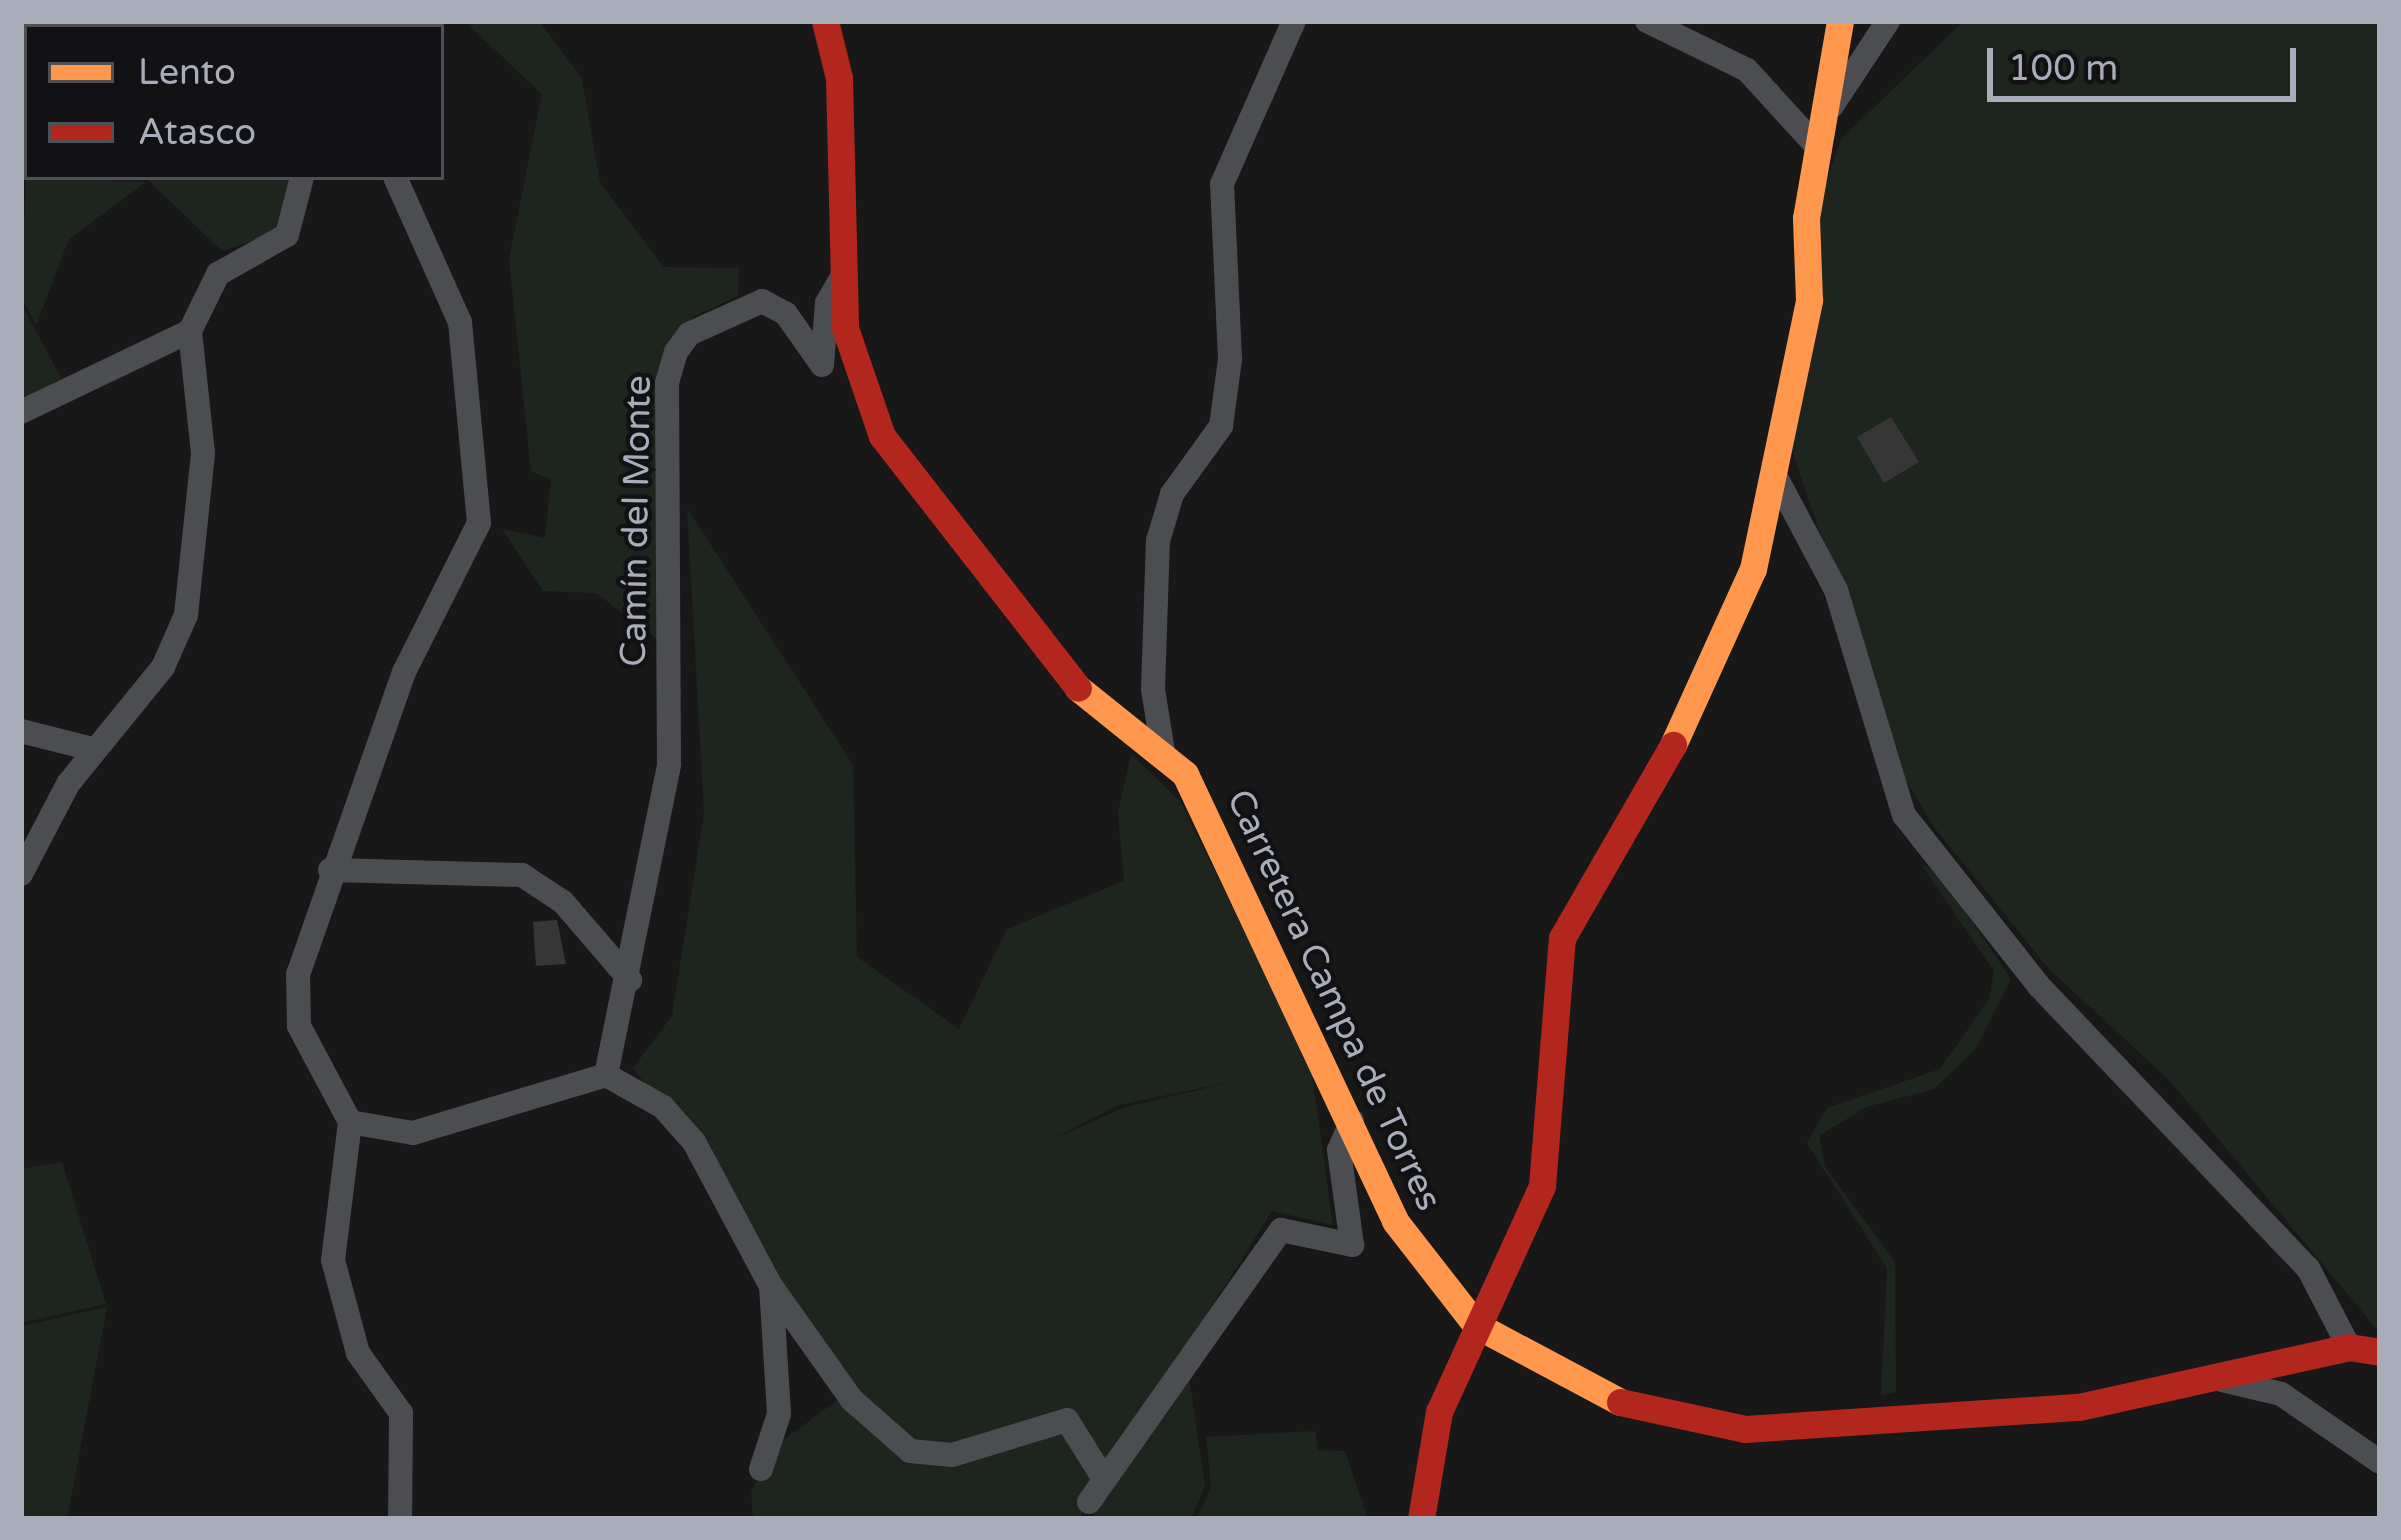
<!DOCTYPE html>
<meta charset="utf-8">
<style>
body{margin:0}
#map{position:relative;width:2401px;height:1540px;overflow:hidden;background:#181818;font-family:"Varela Round",sans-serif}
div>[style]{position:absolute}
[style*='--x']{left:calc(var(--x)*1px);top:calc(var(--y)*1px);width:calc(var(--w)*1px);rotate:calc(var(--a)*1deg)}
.green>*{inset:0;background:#1e251f}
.building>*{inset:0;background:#363637}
.street>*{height:24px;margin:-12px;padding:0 12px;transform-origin:12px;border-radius:12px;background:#4c4d51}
.slow>*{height:27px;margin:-13.5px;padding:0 13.5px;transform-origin:13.5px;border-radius:13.5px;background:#ff974d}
.jam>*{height:27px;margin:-13.5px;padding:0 13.5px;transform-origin:13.5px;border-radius:13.5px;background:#b3261e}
span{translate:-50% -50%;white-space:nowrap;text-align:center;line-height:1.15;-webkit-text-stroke:9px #121214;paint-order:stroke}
.street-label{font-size:36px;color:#a9adb9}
.frame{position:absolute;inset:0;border:24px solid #a9adb9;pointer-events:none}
.legend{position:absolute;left:24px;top:24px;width:420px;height:156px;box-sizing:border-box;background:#121214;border:3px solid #4e5056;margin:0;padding:15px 21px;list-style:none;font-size:36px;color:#a9adb9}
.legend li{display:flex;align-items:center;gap:24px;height:60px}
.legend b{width:60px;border:3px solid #4e5056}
.scale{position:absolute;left:1987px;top:48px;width:309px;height:54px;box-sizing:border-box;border:6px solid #a9adb9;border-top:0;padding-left:15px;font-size:36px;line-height:42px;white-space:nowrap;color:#a9adb9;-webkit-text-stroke:9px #121214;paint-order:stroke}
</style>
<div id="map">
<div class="green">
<div style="clip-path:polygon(21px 21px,289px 21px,293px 27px,27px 27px,21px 157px)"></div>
<div style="clip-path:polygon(464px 21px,539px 21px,582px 79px,600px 183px,664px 267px,739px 268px,738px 296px,692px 317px,659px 377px,658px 640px,596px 593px,543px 591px,502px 529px,545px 538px,551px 480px,531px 471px,509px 260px,542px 94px)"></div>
<div style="clip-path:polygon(1964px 21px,2380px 21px,2380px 1333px,2170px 1081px,2049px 969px,1934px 827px,1899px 769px,1788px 438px,1819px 203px,1841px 139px)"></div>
<div style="clip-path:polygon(27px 156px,27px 177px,146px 182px,69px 239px,36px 325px,21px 296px)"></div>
<div style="clip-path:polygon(145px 177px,294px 177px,279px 233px,222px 251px)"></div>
<div style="clip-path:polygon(21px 303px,61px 378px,21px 402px)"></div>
<div style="clip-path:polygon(evenodd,687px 508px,853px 765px,857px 957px,959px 1029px,1007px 929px,1124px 881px,1118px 813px,1131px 754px,1180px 801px,1311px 1066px,1333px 1225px,1272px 1211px,1079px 1519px,753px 1519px,751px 1491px,781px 1442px,840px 1398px,715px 1177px,633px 1068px,672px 1016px,704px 813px,687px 508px,1235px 1081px,1123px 1108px,1048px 1141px,1119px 1105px,1235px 1081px)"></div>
<div style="clip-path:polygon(1921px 864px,1940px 874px,2011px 979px,1976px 1048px,1934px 1089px,1866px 1107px,1819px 1136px,1825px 1167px,1895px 1262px,1896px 1392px,1881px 1395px,1887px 1268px,1807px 1143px,1827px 1108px,1940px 1069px,1989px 999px,1994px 971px)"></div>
<div style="clip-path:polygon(62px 1162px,106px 1304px,21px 1323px,21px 1169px)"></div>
<div style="clip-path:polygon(107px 1307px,67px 1519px,21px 1519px,21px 1326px)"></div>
<div style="clip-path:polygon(1189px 1377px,1205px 1486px,1191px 1519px,1090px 1519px)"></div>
<div style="clip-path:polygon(1315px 1431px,1318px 1450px,1345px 1451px,1368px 1519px,1197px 1519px,1211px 1487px,1206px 1437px)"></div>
</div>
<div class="building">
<div style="clip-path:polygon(1891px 417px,1919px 462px,1884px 483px,1857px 437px)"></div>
<div style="clip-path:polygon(557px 920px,566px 964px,536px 966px,533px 922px)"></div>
</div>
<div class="street">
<div style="--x:318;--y:21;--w:7;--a:56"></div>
<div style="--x:1647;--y:21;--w:111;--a:26.1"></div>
<div style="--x:1747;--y:70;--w:108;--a:47.6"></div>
<div style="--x:1832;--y:106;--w:102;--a:-56.6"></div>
<div style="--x:395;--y:177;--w:159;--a:65.9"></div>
<div style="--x:460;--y:322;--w:202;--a:84.6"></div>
<div style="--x:479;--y:523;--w:167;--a:116.7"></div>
<div style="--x:404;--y:672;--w:320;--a:109.3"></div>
<div style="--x:298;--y:974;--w:52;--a:88.9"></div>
<div style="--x:299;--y:1026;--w:109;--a:62"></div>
<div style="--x:350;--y:1122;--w:139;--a:97"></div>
<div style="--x:333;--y:1260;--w:96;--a:75"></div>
<div style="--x:358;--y:1353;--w:74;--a:54.4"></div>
<div style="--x:401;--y:1413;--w:106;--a:90.5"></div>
<div style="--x:21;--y:412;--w:187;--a:-25.6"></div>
<div style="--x:1778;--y:481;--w:123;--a:62"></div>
<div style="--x:1836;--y:590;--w:235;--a:73.2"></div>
<div style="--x:1904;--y:815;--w:218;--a:51.7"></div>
<div style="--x:2039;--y:986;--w:390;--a:46.4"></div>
<div style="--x:2308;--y:1268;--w:89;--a:62.6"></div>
<div style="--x:21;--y:731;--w:73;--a:14.2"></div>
<div style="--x:1164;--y:758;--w:70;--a:-99.1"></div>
<div style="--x:1153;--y:689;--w:148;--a:-88.1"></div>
<div style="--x:1158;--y:541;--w:49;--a:-73.4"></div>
<div style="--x:1172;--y:494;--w:84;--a:-54.2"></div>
<div style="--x:1221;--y:426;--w:68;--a:-82.3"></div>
<div style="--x:1230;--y:359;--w:175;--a:-92.6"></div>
<div style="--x:1222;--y:184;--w:178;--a:-66.2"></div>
<div style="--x:330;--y:870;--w:192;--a:1.5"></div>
<div style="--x:522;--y:875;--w:49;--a:33.4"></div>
<div style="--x:563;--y:902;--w:103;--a:49.3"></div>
<div style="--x:21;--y:874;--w:102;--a:-62.4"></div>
<div style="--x:68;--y:784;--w:151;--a:-50.9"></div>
<div style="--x:163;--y:667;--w:57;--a:-66.1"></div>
<div style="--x:186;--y:615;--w:163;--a:-84"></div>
<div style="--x:203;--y:453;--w:123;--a:-96.1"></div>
<div style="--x:190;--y:331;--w:64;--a:-63.8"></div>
<div style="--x:218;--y:274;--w:79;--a:-29.5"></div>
<div style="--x:287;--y:235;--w:60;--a:-75.5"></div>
<div style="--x:606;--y:1075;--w:317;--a:-78.5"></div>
<div style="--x:669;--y:764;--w:381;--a:-90.3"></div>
<div style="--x:667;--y:383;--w:32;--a:-74"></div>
<div style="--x:676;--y:352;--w:22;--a:-54"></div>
<div style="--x:689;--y:334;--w:80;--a:-24.3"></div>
<div style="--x:762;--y:301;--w:27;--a:28"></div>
<div style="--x:786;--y:314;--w:62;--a:54.8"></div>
<div style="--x:822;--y:365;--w:62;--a:-85.4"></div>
<div style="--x:827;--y:303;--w:30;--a:-60"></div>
<div style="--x:350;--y:1122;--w:64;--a:9.9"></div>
<div style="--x:413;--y:1133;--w:202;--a:-16.7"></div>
<div style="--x:606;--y:1075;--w:65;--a:29.3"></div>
<div style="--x:663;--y:1107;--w:47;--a:48.5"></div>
<div style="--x:694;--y:1142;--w:163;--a:61.9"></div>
<div style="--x:771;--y:1286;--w:128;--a:86.4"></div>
<div style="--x:779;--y:1414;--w:58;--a:108.1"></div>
<div style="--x:771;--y:1286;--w:140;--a:54.6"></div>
<div style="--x:852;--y:1400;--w:77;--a:41.3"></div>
<div style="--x:910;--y:1451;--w:42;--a:5.4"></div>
<div style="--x:952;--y:1455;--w:120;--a:-16.9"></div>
<div style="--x:1067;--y:1420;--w:70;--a:57.9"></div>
<div style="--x:2222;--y:1380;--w:61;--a:13.3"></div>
<div style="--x:2281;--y:1394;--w:120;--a:34.5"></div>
<div style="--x:1089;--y:1502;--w:333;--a:-54.8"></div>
<div style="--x:1281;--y:1230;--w:73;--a:11.9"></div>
<div style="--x:1352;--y:1245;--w:96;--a:-97.8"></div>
<div style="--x:1339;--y:1150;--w:32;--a:-66"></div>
</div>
<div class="slow">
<div style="--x:1078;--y:688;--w:137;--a:38.8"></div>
<div style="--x:1185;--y:774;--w:494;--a:64.8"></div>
<div style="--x:1395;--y:1221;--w:132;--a:52.1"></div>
<div style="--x:1476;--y:1325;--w:163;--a:28.1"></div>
<div style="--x:1673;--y:745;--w:193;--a:-65.6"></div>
<div style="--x:1753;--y:569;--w:275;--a:-78.2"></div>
<div style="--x:1809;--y:300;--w:82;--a:-92.1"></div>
<div style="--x:1806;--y:218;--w:200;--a:-80.2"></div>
</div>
<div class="jam">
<div style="--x:825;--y:21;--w:59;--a:76.2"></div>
<div style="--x:839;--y:78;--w:250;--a:88.6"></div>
<div style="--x:845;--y:328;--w:114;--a:71.1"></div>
<div style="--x:882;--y:436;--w:319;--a:52.1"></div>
<div style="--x:1620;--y:1402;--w:128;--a:12.2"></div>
<div style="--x:1745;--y:1429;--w:335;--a:-3.8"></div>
<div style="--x:2079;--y:1407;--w:277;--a:-12.5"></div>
<div style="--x:2349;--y:1347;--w:31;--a:9"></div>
<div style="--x:1421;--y:1519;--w:109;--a:-80.5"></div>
<div style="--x:1439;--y:1412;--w:248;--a:-65.5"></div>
<div style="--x:1542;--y:1186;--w:249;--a:-85.4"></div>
<div style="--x:1562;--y:938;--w:223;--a:-60.1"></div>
</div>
<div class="street-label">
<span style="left:636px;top:521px;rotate:-89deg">Camín del Monte</span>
<span style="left:1334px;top:1000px;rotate:65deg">Carretera Campa de Torres</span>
</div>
<div class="frame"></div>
<ul class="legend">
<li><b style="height:15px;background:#ff974d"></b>Lento</li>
<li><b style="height:15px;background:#b3261e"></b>Atasco</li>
</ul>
<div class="scale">100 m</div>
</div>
